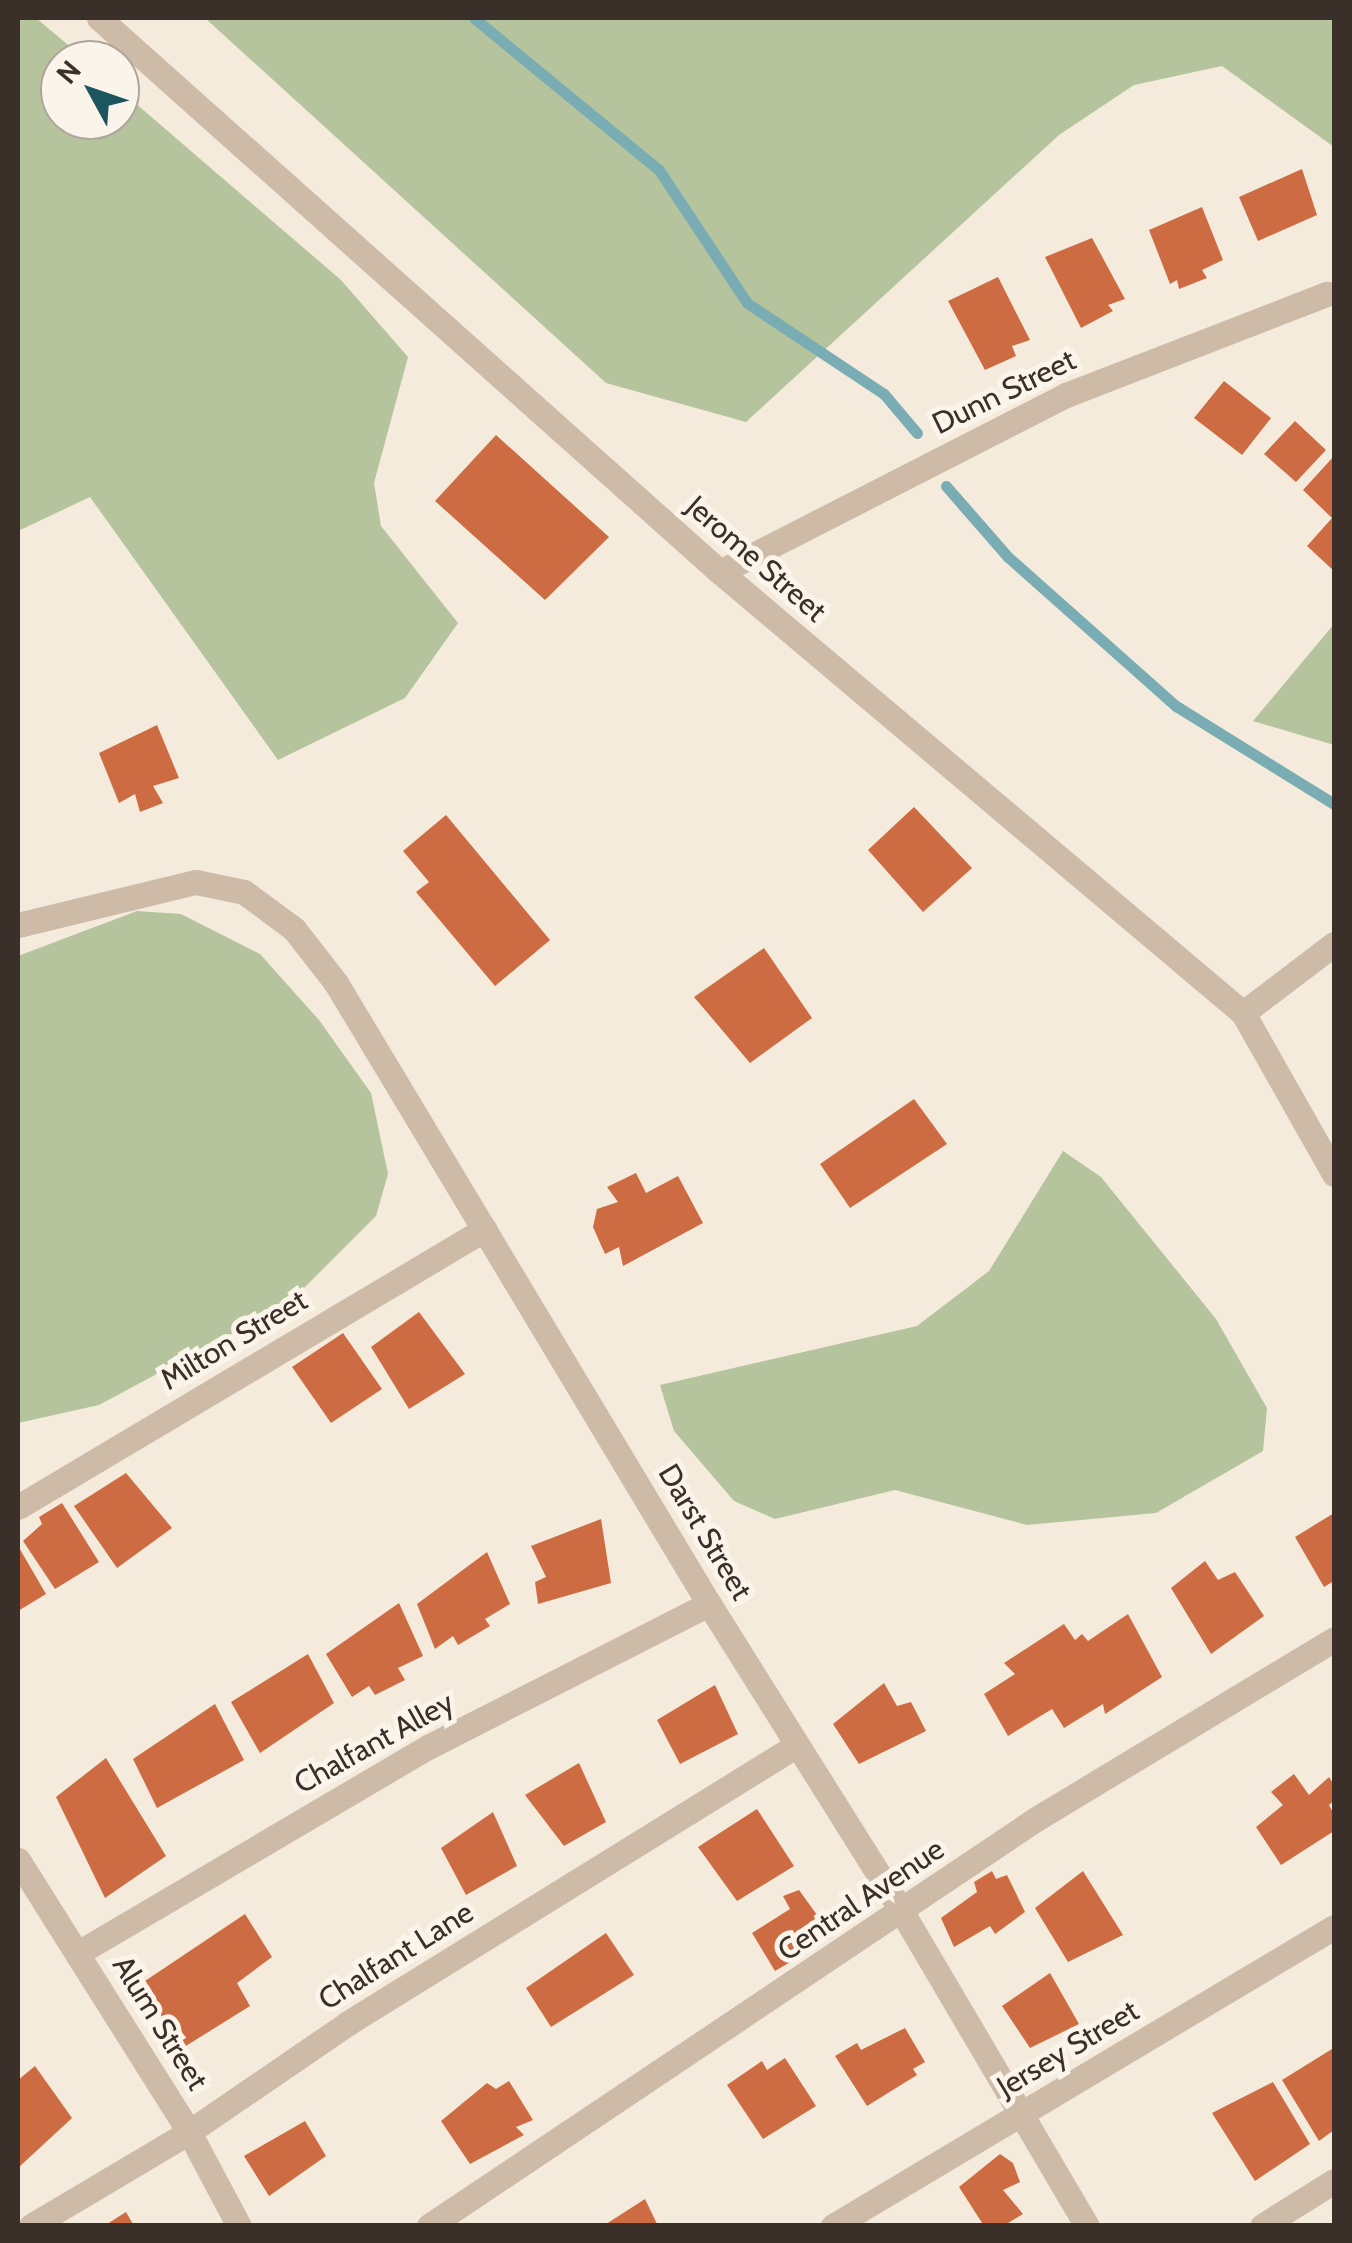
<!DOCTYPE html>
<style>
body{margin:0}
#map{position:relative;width:1352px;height:2243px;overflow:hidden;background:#f4ebdd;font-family:Cabin,sans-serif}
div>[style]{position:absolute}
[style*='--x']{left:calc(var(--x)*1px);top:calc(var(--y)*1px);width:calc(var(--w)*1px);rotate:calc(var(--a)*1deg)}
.green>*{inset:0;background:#b5c49c}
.stream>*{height:11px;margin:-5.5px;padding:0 5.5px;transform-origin:5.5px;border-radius:5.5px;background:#7aadb3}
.building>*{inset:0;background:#cd6c42}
.minor>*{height:25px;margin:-12.5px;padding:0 12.5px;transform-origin:12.5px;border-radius:12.5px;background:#cdbba8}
span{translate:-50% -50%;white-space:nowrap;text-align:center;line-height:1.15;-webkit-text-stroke:10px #fbf4ea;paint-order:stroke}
.street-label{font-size:30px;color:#3a2f29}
.frame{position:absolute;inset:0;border:20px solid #3a2f29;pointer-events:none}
.north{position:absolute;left:40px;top:40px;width:100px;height:100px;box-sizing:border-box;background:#fbf4ea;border:2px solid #aea59d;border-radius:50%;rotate:310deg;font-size:28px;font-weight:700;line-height:40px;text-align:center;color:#3a2f29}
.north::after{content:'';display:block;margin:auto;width:35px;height:45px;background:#1b565e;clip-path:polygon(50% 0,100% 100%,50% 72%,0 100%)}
</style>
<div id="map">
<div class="green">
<div style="clip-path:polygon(18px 18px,36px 18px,86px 60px,60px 60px,60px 120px,120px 120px,120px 90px,341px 280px,408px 357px,374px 483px,381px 526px,458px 623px,405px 698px,278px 760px,90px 497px,18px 531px)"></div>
<div style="clip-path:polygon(205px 18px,1334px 18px,1334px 147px,1222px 66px,1134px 85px,1059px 135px,746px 422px,606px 383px)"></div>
<div style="clip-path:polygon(1334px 624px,1334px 745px,1253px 721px)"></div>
<div style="clip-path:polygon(137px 911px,181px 914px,260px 954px,319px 1020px,371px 1093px,388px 1174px,376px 1216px,289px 1303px,99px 1405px,18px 1423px,18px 956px)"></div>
<div style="clip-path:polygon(1063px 1151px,1101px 1177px,1216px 1319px,1267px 1408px,1263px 1451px,1156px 1513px,1027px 1525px,895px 1490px,775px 1519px,734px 1501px,674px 1431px,660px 1385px,917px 1326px,989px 1271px)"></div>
</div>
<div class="stream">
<div style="--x:474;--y:18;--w:239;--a:39.4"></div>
<div style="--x:659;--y:170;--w:159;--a:56.5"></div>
<div style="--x:747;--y:303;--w:164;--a:33.6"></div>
<div style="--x:884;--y:394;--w:51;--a:49.8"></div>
<div style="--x:946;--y:486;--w:94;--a:48.9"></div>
<div style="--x:1008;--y:557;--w:225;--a:41.6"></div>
<div style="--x:1176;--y:706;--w:186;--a:31.8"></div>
</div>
<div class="building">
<div style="clip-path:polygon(1302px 169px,1317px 215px,1258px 241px,1239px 197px)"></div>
<div style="clip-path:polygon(1202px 207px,1223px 260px,1202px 270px,1207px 278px,1179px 289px,1177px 280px,1170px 284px,1149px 230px)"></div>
<div style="clip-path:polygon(1092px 238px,1125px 299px,1108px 305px,1113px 311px,1081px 328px,1045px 257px)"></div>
<div style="clip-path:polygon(998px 277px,1030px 340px,1012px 346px,1016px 356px,985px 370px,948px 301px)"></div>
<div style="clip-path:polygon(1224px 381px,1271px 418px,1242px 455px,1194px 418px)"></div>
<div style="clip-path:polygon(1295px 421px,1326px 450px,1296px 482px,1264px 454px)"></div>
<div style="clip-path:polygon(496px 435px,609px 537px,545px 600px,435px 501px)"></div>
<div style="clip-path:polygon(1334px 456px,1334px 571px,1307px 546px,1332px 518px,1303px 490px)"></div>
<div style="clip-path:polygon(157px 725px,179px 778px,153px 786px,163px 803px,140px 812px,135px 794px,119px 803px,99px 753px)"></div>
<div style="clip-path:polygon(914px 807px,972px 868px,923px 912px,868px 850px)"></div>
<div style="clip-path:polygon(446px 815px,550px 940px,495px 986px,416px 892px,429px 882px,403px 851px)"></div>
<div style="clip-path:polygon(764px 948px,812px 1018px,750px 1063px,694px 997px)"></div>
<div style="clip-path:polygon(914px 1099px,947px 1144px,850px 1208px,820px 1164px)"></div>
<div style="clip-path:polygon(636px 1173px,646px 1193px,678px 1176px,703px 1223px,623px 1266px,619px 1247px,605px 1254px,593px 1227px,597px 1209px,618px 1202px,607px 1187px)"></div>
<div style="clip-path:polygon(419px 1312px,465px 1374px,409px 1409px,371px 1347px)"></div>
<div style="clip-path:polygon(343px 1333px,382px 1389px,331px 1423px,292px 1367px)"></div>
<div style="clip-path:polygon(126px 1473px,172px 1528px,117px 1568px,74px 1506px)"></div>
<div style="clip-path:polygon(62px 1503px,99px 1562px,55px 1589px,23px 1541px,42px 1524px,39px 1517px)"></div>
<div style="clip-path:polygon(1334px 1513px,1334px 1581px,1324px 1587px,1295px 1537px)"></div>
<div style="clip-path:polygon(601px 1519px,611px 1583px,538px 1604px,535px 1582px,546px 1577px,531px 1546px)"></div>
<div style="clip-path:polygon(18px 1546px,46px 1594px,18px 1611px)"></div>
<div style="clip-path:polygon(487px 1552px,510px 1604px,485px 1619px,490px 1626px,458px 1645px,453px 1636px,435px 1649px,417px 1604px)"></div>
<div style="clip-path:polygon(1205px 1561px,1218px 1580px,1235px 1572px,1264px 1616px,1211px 1654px,1171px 1588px)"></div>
<div style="clip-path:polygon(399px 1603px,423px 1656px,398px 1668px,405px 1680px,375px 1695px,369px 1686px,352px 1697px,326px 1654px)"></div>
<div style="clip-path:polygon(1128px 1614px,1162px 1677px,1105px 1714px,1103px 1704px,1064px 1728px,1052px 1709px,1008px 1736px,984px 1694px,1015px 1674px,1004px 1663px,1064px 1624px,1075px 1640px,1082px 1634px,1088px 1641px)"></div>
<div style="clip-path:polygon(308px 1654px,334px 1703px,260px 1753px,231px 1702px)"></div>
<div style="clip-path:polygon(884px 1683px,897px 1706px,911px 1702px,926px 1731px,859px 1764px,833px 1724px)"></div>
<div style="clip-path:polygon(715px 1685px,738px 1734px,680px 1764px,657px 1720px)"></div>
<div style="clip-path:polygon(215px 1704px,244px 1760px,157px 1808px,133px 1759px)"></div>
<div style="clip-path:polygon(106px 1758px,166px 1856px,105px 1898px,56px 1797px)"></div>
<div style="clip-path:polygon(579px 1763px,606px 1822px,564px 1846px,525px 1795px)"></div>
<div style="clip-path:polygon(1294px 1774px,1309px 1795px,1329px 1777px,1334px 1785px,1334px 1801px,1329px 1805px,1334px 1814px,1334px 1831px,1281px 1865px,1256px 1827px,1283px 1805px,1271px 1792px)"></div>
<div style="clip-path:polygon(757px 1809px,794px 1866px,737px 1901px,698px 1847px)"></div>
<div style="clip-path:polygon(493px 1812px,517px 1866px,466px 1895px,441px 1848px)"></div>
<div style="clip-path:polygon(992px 1871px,996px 1879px,1007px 1875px,1025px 1912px,995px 1934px,990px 1926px,954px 1947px,941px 1918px,977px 1892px,974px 1882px)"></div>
<div style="clip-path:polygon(1083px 1871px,1123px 1935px,1068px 1962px,1035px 1908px)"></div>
<div style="clip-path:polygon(799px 1890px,833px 1937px,775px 1971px,752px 1933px,790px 1909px,783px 1896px)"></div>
<div style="clip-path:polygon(245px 1914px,272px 1957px,237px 1983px,250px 2006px,181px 2049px,142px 1983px)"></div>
<div style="clip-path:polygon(606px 1933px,634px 1975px,551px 2027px,526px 1988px)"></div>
<div style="clip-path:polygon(1050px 1973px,1079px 2024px,1030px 2048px,1002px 2006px)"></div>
<div style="clip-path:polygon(905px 2028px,925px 2062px,913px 2069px,917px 2075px,867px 2106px,835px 2056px,857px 2043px,861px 2050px)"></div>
<div style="clip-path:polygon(1332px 2049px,1334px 2130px,1319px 2141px,1282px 2080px)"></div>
<div style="clip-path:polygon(785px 2058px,816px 2106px,763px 2139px,727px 2085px,762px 2061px,767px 2070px)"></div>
<div style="clip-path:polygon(35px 2066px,72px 2118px,18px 2168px,18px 2080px)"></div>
<div style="clip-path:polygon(509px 2081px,533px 2120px,516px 2127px,524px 2135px,470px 2164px,441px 2121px,487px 2083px,496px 2089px)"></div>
<div style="clip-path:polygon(1273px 2082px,1310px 2144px,1255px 2181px,1212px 2113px)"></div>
<div style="clip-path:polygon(305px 2121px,326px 2156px,269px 2196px,244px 2156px)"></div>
<div style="clip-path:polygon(1000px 2154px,1013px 2163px,1020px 2182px,1003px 2190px,1023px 2214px,1003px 2226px,984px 2226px,959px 2187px)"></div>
<div style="clip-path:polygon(645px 2199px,658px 2226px,603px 2226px)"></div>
<div style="clip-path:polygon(126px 2212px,134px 2226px,104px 2226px)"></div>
</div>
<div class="minor">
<div style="--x:99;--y:18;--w:832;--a:41.74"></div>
<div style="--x:720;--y:572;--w:684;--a:40.14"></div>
<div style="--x:1243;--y:1013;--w:185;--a:60.5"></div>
<div style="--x:720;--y:572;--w:389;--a:-27.1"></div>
<div style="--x:1066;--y:395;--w:280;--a:-21.2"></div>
<div style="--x:18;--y:925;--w:183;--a:-13.6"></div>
<div style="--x:196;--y:882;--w:49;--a:11.8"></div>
<div style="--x:244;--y:892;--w:62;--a:36.5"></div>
<div style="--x:294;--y:929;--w:68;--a:52.1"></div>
<div style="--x:336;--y:983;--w:724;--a:59.01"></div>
<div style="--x:709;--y:1604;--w:363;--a:57.9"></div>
<div style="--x:902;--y:1912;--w:364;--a:59.5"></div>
<div style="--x:1243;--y:1013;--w:114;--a:-37.2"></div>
<div style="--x:18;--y:1507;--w:543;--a:-30.76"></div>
<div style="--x:18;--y:1860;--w:321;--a:57.8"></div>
<div style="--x:189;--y:2132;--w:106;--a:62"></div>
<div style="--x:78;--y:1953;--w:408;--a:-30.5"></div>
<div style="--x:430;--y:1746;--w:313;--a:-27"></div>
<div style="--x:31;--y:2226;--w:184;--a:-30.7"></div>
<div style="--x:189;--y:2132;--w:193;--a:-34.4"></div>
<div style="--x:348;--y:2023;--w:528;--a:-31.76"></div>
<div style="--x:429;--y:2226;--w:731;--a:-33.84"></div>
<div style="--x:1036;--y:1819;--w:348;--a:-31.1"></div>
<div style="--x:833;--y:2226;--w:583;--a:-30.83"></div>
<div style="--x:1262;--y:2226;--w:85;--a:-32"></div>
</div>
<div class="street-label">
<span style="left:1004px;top:392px;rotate:-26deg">Dunn Street</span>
<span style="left:756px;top:559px;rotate:41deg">Jerome Street</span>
<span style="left:234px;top:1340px;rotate:-31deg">Milton Street</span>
<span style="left:705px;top:1532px;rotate:59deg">Darst Street</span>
<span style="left:374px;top:1743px;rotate:-29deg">Chalfant Alley</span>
<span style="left:861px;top:1900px;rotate:-34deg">Central Avenue</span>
<span style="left:396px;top:1956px;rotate:-32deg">Chalfant Lane</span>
<span style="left:160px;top:2023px;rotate:58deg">Alum Street</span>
<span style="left:1068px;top:2049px;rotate:-31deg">Jersey Street</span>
</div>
<div class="frame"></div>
<div class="north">N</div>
</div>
